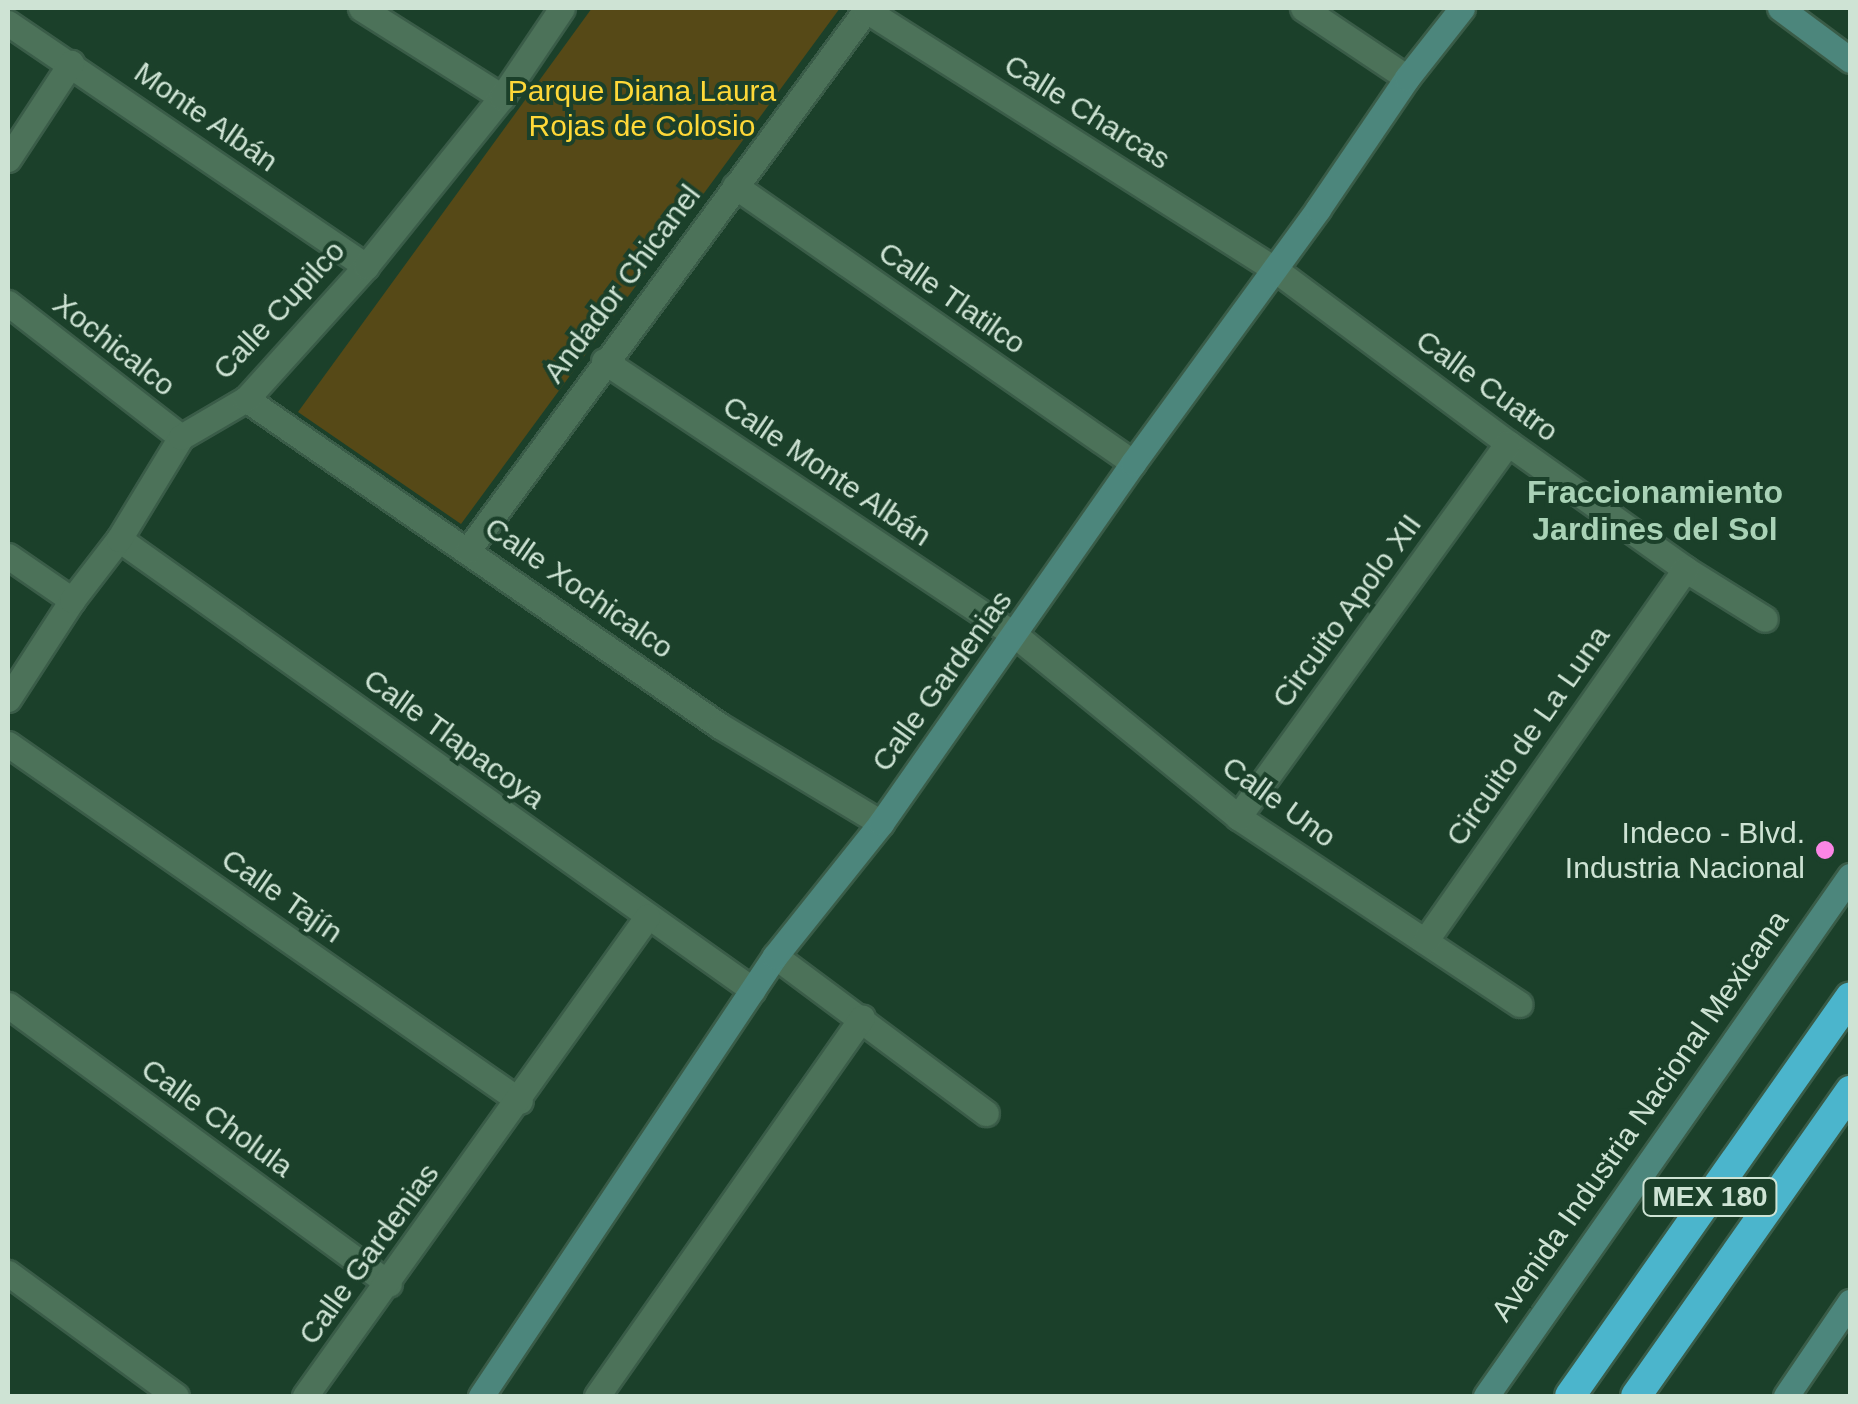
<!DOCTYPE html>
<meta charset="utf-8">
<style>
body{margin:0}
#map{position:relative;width:1858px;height:1404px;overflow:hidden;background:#1b402a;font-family:Helvetica,sans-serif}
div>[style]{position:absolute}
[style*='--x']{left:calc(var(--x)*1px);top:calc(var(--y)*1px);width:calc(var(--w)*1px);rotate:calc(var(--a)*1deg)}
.green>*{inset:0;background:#564917}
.roads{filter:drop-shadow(2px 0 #3a5c48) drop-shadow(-2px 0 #3a5c48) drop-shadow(0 2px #3a5c48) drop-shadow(0 -2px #3a5c48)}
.street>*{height:25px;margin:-12.5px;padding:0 12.5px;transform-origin:12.5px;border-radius:12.5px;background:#4c7259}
.secondary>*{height:25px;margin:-12.5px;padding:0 12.5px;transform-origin:12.5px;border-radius:12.5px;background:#4c867c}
.highway>*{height:30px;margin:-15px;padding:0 15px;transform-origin:15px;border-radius:15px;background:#4bb5cc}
.dots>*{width:28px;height:28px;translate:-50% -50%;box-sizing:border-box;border:5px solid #1b402a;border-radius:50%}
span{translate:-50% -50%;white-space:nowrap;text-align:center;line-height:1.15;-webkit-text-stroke:8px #1b402a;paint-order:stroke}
.shield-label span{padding:2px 8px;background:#1b402a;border:2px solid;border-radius:8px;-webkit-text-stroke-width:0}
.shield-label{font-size:28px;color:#cee3d4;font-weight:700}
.park-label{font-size:30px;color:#fed838}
.street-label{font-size:30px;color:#cee3d4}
.poi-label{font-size:30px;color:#cee3d4}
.right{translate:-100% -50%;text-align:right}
.neighbourhood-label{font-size:32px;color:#a9d2b6;font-weight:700}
.frame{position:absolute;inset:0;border:10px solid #cee3d4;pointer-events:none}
</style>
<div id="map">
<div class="green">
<div style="clip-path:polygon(592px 8px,840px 8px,461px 524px,298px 412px)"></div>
</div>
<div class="roads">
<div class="street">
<div style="--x:361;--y:8;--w:167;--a:32.3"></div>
<div style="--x:1303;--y:8;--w:125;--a:33.9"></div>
<div style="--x:8;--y:23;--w:433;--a:34.2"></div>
<div style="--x:8;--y:159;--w:115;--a:-56.7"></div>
<div style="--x:735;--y:186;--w:485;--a:34.8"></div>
<div style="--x:8;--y:303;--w:219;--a:37.8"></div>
<div style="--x:604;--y:361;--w:494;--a:33.7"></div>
<div style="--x:1015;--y:635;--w:288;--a:39.2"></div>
<div style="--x:1238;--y:817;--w:338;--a:33.6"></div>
<div style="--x:246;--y:399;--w:576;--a:34.6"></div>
<div style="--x:720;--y:726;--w:188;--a:31.1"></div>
<div style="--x:119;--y:539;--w:778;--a:35.43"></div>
<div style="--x:468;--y:550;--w:671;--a:-53.61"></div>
<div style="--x:866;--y:10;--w:482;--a:32.4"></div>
<div style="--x:1273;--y:268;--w:293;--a:36.7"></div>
<div style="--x:1508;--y:443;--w:217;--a:35.4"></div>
<div style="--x:1685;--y:569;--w:94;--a:32"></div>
<div style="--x:8;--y:556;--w:78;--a:34.5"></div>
<div style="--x:8;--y:699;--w:118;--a:-57.1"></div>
<div style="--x:72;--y:600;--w:77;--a:-52.4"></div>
<div style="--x:119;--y:539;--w:119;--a:-58.7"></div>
<div style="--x:181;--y:437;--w:75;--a:-30.3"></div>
<div style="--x:246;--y:399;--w:179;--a:-47.9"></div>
<div style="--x:366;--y:266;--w:217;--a:-51.2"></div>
<div style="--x:502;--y:97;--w:107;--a:-56"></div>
<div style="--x:8;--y:744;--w:624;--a:34.89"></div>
<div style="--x:1238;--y:817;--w:461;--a:-54.2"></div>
<div style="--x:1425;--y:941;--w:454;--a:-55"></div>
<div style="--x:775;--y:956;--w:263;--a:36.7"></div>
<div style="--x:8;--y:1005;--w:472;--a:36.2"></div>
<div style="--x:8;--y:1273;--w:208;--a:36.2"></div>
<div style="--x:305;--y:1396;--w:589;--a:-54.47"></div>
<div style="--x:597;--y:1396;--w:462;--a:-55"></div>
</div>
<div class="secondary">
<div style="--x:1780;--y:8;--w:87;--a:36.6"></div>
<div style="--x:481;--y:1396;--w:529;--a:-56.25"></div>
<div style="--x:775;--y:956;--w:170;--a:-51.4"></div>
<div style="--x:881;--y:823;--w:439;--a:-55"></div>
<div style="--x:1133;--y:463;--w:314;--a:-53.9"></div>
<div style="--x:1318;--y:209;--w:158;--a:-55.8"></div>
<div style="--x:1407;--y:78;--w:89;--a:-51.8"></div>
<div style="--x:1486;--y:1396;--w:635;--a:-55.01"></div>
<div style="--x:1786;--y:1396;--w:114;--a:-55.8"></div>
</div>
<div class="highway">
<div style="--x:1570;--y:1396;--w:487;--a:-54.9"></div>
<div style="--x:1636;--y:1396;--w:373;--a:-54.9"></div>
</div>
</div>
<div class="dots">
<div style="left:1825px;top:850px;background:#fb86e5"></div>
</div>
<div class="shield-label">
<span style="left:1710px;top:1197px">MEX 180</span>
</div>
<div class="park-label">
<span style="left:642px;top:108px">Parque Diana Laura<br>Rojas de Colosio</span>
</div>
<div class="street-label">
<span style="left:1087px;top:112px;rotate:32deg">Calle Charcas</span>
<span style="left:206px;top:117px;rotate:35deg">Monte Albán</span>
<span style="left:622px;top:284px;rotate:-53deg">Andador Chicanel</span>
<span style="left:952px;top:298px;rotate:35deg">Calle Tlatilco</span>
<span style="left:279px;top:310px;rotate:-47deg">Calle Cupilco</span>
<span style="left:114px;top:345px;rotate:38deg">Xochicalco</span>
<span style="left:1487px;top:386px;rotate:36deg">Calle Cuatro</span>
<span style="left:827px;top:471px;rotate:34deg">Calle Monte Albán</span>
<span style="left:579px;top:588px;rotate:35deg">Calle Xochicalco</span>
<span style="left:1347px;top:611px;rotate:-54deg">Circuito Apolo XII</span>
<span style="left:942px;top:681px;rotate:-54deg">Calle Gardenias</span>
<span style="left:1528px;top:736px;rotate:-55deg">Circuito de La Luna</span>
<span style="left:454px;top:739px;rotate:36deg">Calle Tlapacoya</span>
<span style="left:1279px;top:802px;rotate:36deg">Calle Uno</span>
<span style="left:282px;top:896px;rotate:35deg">Calle Tajín</span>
<span style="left:1640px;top:1116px;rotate:-55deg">Avenida Industria Nacional Mexicana</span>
<span style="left:217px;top:1118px;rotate:36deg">Calle Cholula</span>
<span style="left:369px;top:1254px;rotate:-54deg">Calle Gardenias</span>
</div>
<div class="poi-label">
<span class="right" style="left:1805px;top:850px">Indeco - Blvd.<br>Industria Nacional</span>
</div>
<div class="neighbourhood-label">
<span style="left:1655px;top:511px">Fraccionamiento<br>Jardines del Sol</span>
</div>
<div class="frame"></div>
</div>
